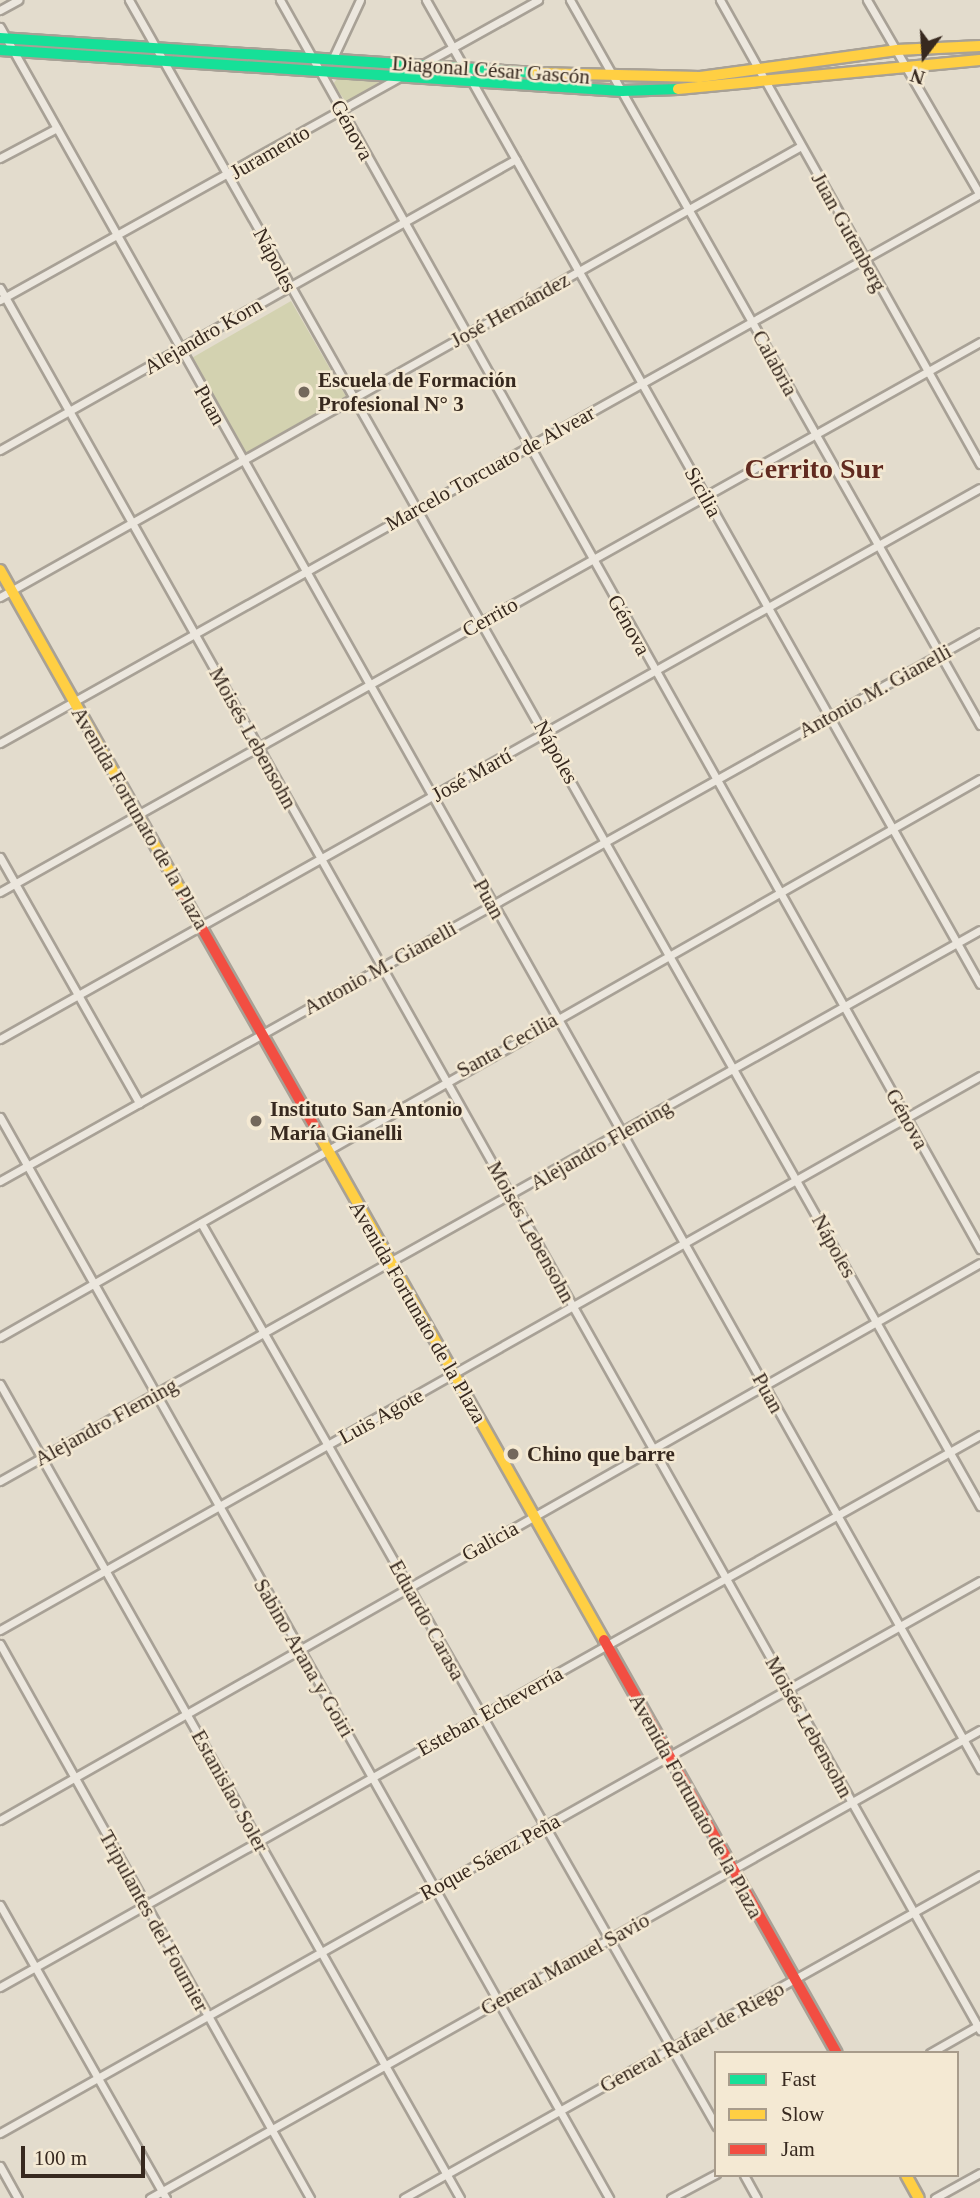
<!DOCTYPE html>
<meta charset="utf-8">
<style>
body{margin:0}
#map{position:relative;width:980px;height:2198px;overflow:hidden;background:#e3dccd;font-family:Georgia,serif}
div>[style]{position:absolute}
[style*='--x']{left:calc(var(--x)*1px);top:calc(var(--y)*1px);width:calc(var(--w)*1px);rotate:calc(var(--a)*1deg)}
.green>*{inset:0;background:#d3d2b0}
.roads{filter:drop-shadow(2px 0 #a8a196) drop-shadow(-2px 0 #a8a196) drop-shadow(0 2px #a8a196) drop-shadow(0 -2px #a8a196)}
.street>*{height:7px;margin:-3.5px;padding:0 3.5px;transform-origin:3.5px;border-radius:3.5px;background:#ece7de}
.fast>*{height:10px;margin:-5px;padding:0 5px;transform-origin:5px;border-radius:5px;background:#16e098}
.slow>*{height:10px;margin:-5px;padding:0 5px;transform-origin:5px;border-radius:5px;background:#ffcf43}
.jam>*{height:10px;margin:-5px;padding:0 5px;transform-origin:5px;border-radius:5px;background:#f24e42}
.dots>*{width:19px;height:19px;translate:-50% -50%;box-sizing:border-box;border:4px solid #f4e9d3;border-radius:50%}
span{translate:-50% -50%;white-space:nowrap;text-align:center;line-height:1.15;-webkit-text-stroke:5px #f4e9d3;paint-order:stroke}
.street-label{font-size:21px;color:#37291f}
.poi-label{font-size:21px;color:#37291f;font-weight:700}
.left{translate:0 -50%;text-align:left}
.district-label{font-size:28px;color:#622b20;font-weight:700}
.legend{position:absolute;left:714px;top:2051px;width:245px;height:126px;box-sizing:border-box;background:#f4e9d3;border:2px solid #a89c8b;margin:0;padding:9px 12px;list-style:none;font-size:21px;color:#37291f}
.legend li{display:flex;align-items:center;gap:14px;height:35px}
.legend b{width:35px;border:2px solid #a89c8b}
.north{position:absolute;left:889px;top:21px;width:70px;height:70px;-webkit-text-stroke:5px #f4e9d3;paint-order:stroke;rotate:197deg;font-size:19px;font-weight:700;line-height:28px;text-align:center;color:#37291f}
.north::after{content:'';display:block;margin:auto;width:24px;height:32px;background:#37291f;clip-path:polygon(50% 0,100% 100%,50% 72%,0 100%)}
.scale{position:absolute;left:21px;top:2146px;width:124px;height:32px;box-sizing:border-box;border:4px solid #37291f;border-top:0;padding-left:9px;font-size:21px;line-height:24px;white-space:nowrap;color:#37291f;-webkit-text-stroke:5px #f4e9d3;paint-order:stroke}
</style>
<div id="map">
<div class="green">
<div style="clip-path:polygon(16px 43px,150px 51px,154px 57px,19px 48px)"></div>
<div style="clip-path:polygon(167px 52px,308px 62px,312px 67px,171px 58px)"></div>
<div style="clip-path:polygon(474px 72px,609px 81px,609px 87px,478px 78px)"></div>
<div style="clip-path:polygon(337px 79px,377px 81px,379px 84px,346px 102px,333px 84px)"></div>
<div style="clip-path:polygon(291px 301px,348px 400px,248px 458px,190px 359px)"></div>
</div>
<div class="roads">
<div class="street">
<div style="--x:129;--y:0;--w:1730;--a:60.53"></div>
<div style="--x:280;--y:0;--w:1432;--a:60.73"></div>
<div style="--x:426;--y:0;--w:1129;--a:60.62"></div>
<div style="--x:570;--y:0;--w:833;--a:60.51"></div>
<div style="--x:720;--y:0;--w:532;--a:60.74"></div>
<div style="--x:867;--y:0;--w:225;--a:59.9"></div>
<div style="--x:0;--y:10;--w:21;--a:-29"></div>
<div style="--x:0;--y:27;--w:1999;--a:60.64"></div>
<div style="--x:332;--y:60;--w:66;--a:-65"></div>
<div style="--x:0;--y:158;--w:64;--a:-27.8"></div>
<div style="--x:0;--y:288;--w:1999;--a:60.64"></div>
<div style="--x:0;--y:300;--w:616;--a:-29.14"></div>
<div style="--x:0;--y:450;--w:592;--a:-29.42"></div>
<div style="--x:0;--y:597;--w:919;--a:-29.38"></div>
<div style="--x:0;--y:743;--w:1123;--a:-29.26"></div>
<div style="--x:0;--y:857;--w:283;--a:60.5"></div>
<div style="--x:0;--y:892;--w:1124;--a:-29.3"></div>
<div style="--x:0;--y:1039;--w:1124;--a:-29.35"></div>
<div style="--x:0;--y:1117;--w:1241;--a:60.6"></div>
<div style="--x:0;--y:1181;--w:1123;--a:-29.26"></div>
<div style="--x:201;--y:1223;--w:1040;--a:60.3"></div>
<div style="--x:0;--y:1337;--w:1128;--a:-29.66"></div>
<div style="--x:0;--y:1384;--w:935;--a:60.53"></div>
<div style="--x:0;--y:1481;--w:1124;--a:-29.35"></div>
<div style="--x:0;--y:1630;--w:1126;--a:-29.48"></div>
<div style="--x:0;--y:1644;--w:635;--a:60.77"></div>
<div style="--x:0;--y:1820;--w:1127;--a:-29.61"></div>
<div style="--x:0;--y:1905;--w:337;--a:60.5"></div>
<div style="--x:0;--y:1987;--w:1125;--a:-29.39"></div>
<div style="--x:930;--y:2053;--w:56;--a:-29.7"></div>
<div style="--x:0;--y:2133;--w:1125;--a:-29.39"></div>
<div style="--x:0;--y:2166;--w:37;--a:61"></div>
<div style="--x:744;--y:2175;--w:26;--a:61"></div>
<div style="--x:150;--y:2198;--w:953;--a:-29.42"></div>
<div style="--x:404;--y:2198;--w:660;--a:-29.28"></div>
<div style="--x:671;--y:2198;--w:51;--a:-28.1"></div>
<div style="--x:935;--y:2198;--w:51;--a:-29.1"></div>
</div>
<div class="fast">
<div style="--x:0;--y:38;--w:538;--a:3.73"></div>
<div style="--x:0;--y:50;--w:623;--a:3.77"></div>
<div style="--x:622;--y:91;--w:56;--a:-2"></div>
</div>
<div class="slow">
<div style="--x:537;--y:73;--w:163;--a:1.4"></div>
<div style="--x:700;--y:77;--w:199;--a:-7.8"></div>
<div style="--x:897;--y:50;--w:83;--a:-2.8"></div>
<div style="--x:678;--y:89;--w:303;--a:-5.5"></div>
<div style="--x:0;--y:570;--w:373;--a:60.6"></div>
<div style="--x:321;--y:1138;--w:576;--a:60.59"></div>
<div style="--x:906;--y:2175;--w:26;--a:61"></div>
</div>
<div class="jam">
<div style="--x:183;--y:895;--w:279;--a:60.4"></div>
<div style="--x:604;--y:1640;--w:474;--a:60.6"></div>
</div>
</div>
<div class="dots">
<div style="left:304px;top:392px;background:#73685c"></div>
<div style="left:256px;top:1121px;background:#73685c"></div>
<div style="left:513px;top:1454px;background:#73685c"></div>
</div>
<div class="street-label">
<span style="left:491px;top:70px;rotate:4deg">Diagonal César Gascón</span>
<span style="left:352px;top:130px;rotate:61deg">Génova</span>
<span style="left:270px;top:152px;rotate:-30deg">Juramento</span>
<span style="left:849px;top:232px;rotate:61deg">Juan Gutenberg</span>
<span style="left:275px;top:260px;rotate:62deg">Nápoles</span>
<span style="left:510px;top:310px;rotate:-29deg">José Hernández</span>
<span style="left:203px;top:336px;rotate:-30deg">Alejandro Korn</span>
<span style="left:775px;top:363px;rotate:61deg">Calabria</span>
<span style="left:210px;top:405px;rotate:61deg">Puan</span>
<span style="left:490px;top:468px;rotate:-29deg">Marcelo Torcuato de Alvear</span>
<span style="left:703px;top:492px;rotate:61deg">Sicilia</span>
<span style="left:490px;top:617px;rotate:-29deg">Cerrito</span>
<span style="left:629px;top:625px;rotate:61deg">Génova</span>
<span style="left:875px;top:691px;rotate:-29deg">Antonio M. Gianelli</span>
<span style="left:253px;top:738px;rotate:61deg">Moisés Lebensohn</span>
<span style="left:556px;top:752px;rotate:61deg">Nápoles</span>
<span style="left:472px;top:775px;rotate:-29deg">José Martí</span>
<span style="left:140px;top:818px;rotate:60deg">Avenida Fortunato de la Plaza</span>
<span style="left:489px;top:899px;rotate:61deg">Puan</span>
<span style="left:380px;top:968px;rotate:-29deg">Antonio M. Gianelli</span>
<span style="left:507px;top:1045px;rotate:-29deg">Santa Cecilia</span>
<span style="left:907px;top:1119px;rotate:61deg">Génova</span>
<span style="left:601px;top:1145px;rotate:-30deg">Alejandro Fleming</span>
<span style="left:531px;top:1232px;rotate:61deg">Moisés Lebensohn</span>
<span style="left:834px;top:1246px;rotate:61deg">Nápoles</span>
<span style="left:418px;top:1312px;rotate:60deg">Avenida Fortunato de la Plaza</span>
<span style="left:768px;top:1393px;rotate:61deg">Puan</span>
<span style="left:381px;top:1416px;rotate:-29deg">Luis Agote</span>
<span style="left:106px;top:1422px;rotate:-29deg">Alejandro Fleming</span>
<span style="left:490px;top:1541px;rotate:-29deg">Galicia</span>
<span style="left:427px;top:1620px;rotate:61deg">Eduardo Carasa</span>
<span style="left:304px;top:1658px;rotate:60deg">Sabino Arana y Goiri</span>
<span style="left:490px;top:1711px;rotate:-29deg">Esteban Echeverría</span>
<span style="left:809px;top:1727px;rotate:61deg">Moisés Lebensohn</span>
<span style="left:230px;top:1791px;rotate:61deg">Estanislao Soler</span>
<span style="left:696px;top:1806px;rotate:61deg">Avenida Fortunato de la Plaza</span>
<span style="left:490px;top:1857px;rotate:-29deg">Roque Sáenz Peña</span>
<span style="left:154px;top:1921px;rotate:61deg">Tripulantes del Fournier</span>
<span style="left:565px;top:1964px;rotate:-29deg">General Manuel Savio</span>
<span style="left:692px;top:2037px;rotate:-29deg">General Rafael de Riego</span>
</div>
<div class="poi-label">
<span class="left" style="left:318px;top:392px">Escuela de Formación<br>Profesional N° 3</span>
<span class="left" style="left:270px;top:1121px">Instituto San Antonio<br>María Gianelli</span>
<span class="left" style="left:527px;top:1454px">Chino que barre</span>
</div>
<div class="district-label">
<span style="left:814px;top:469px">Cerrito Sur</span>
</div>
<ul class="legend">
<li><b style="height:9px;background:#16e098"></b>Fast</li>
<li><b style="height:9px;background:#ffcf43"></b>Slow</li>
<li><b style="height:9px;background:#f24e42"></b>Jam</li>
</ul>
<div class="north">N</div>
<div class="scale">100 m</div>
</div>
